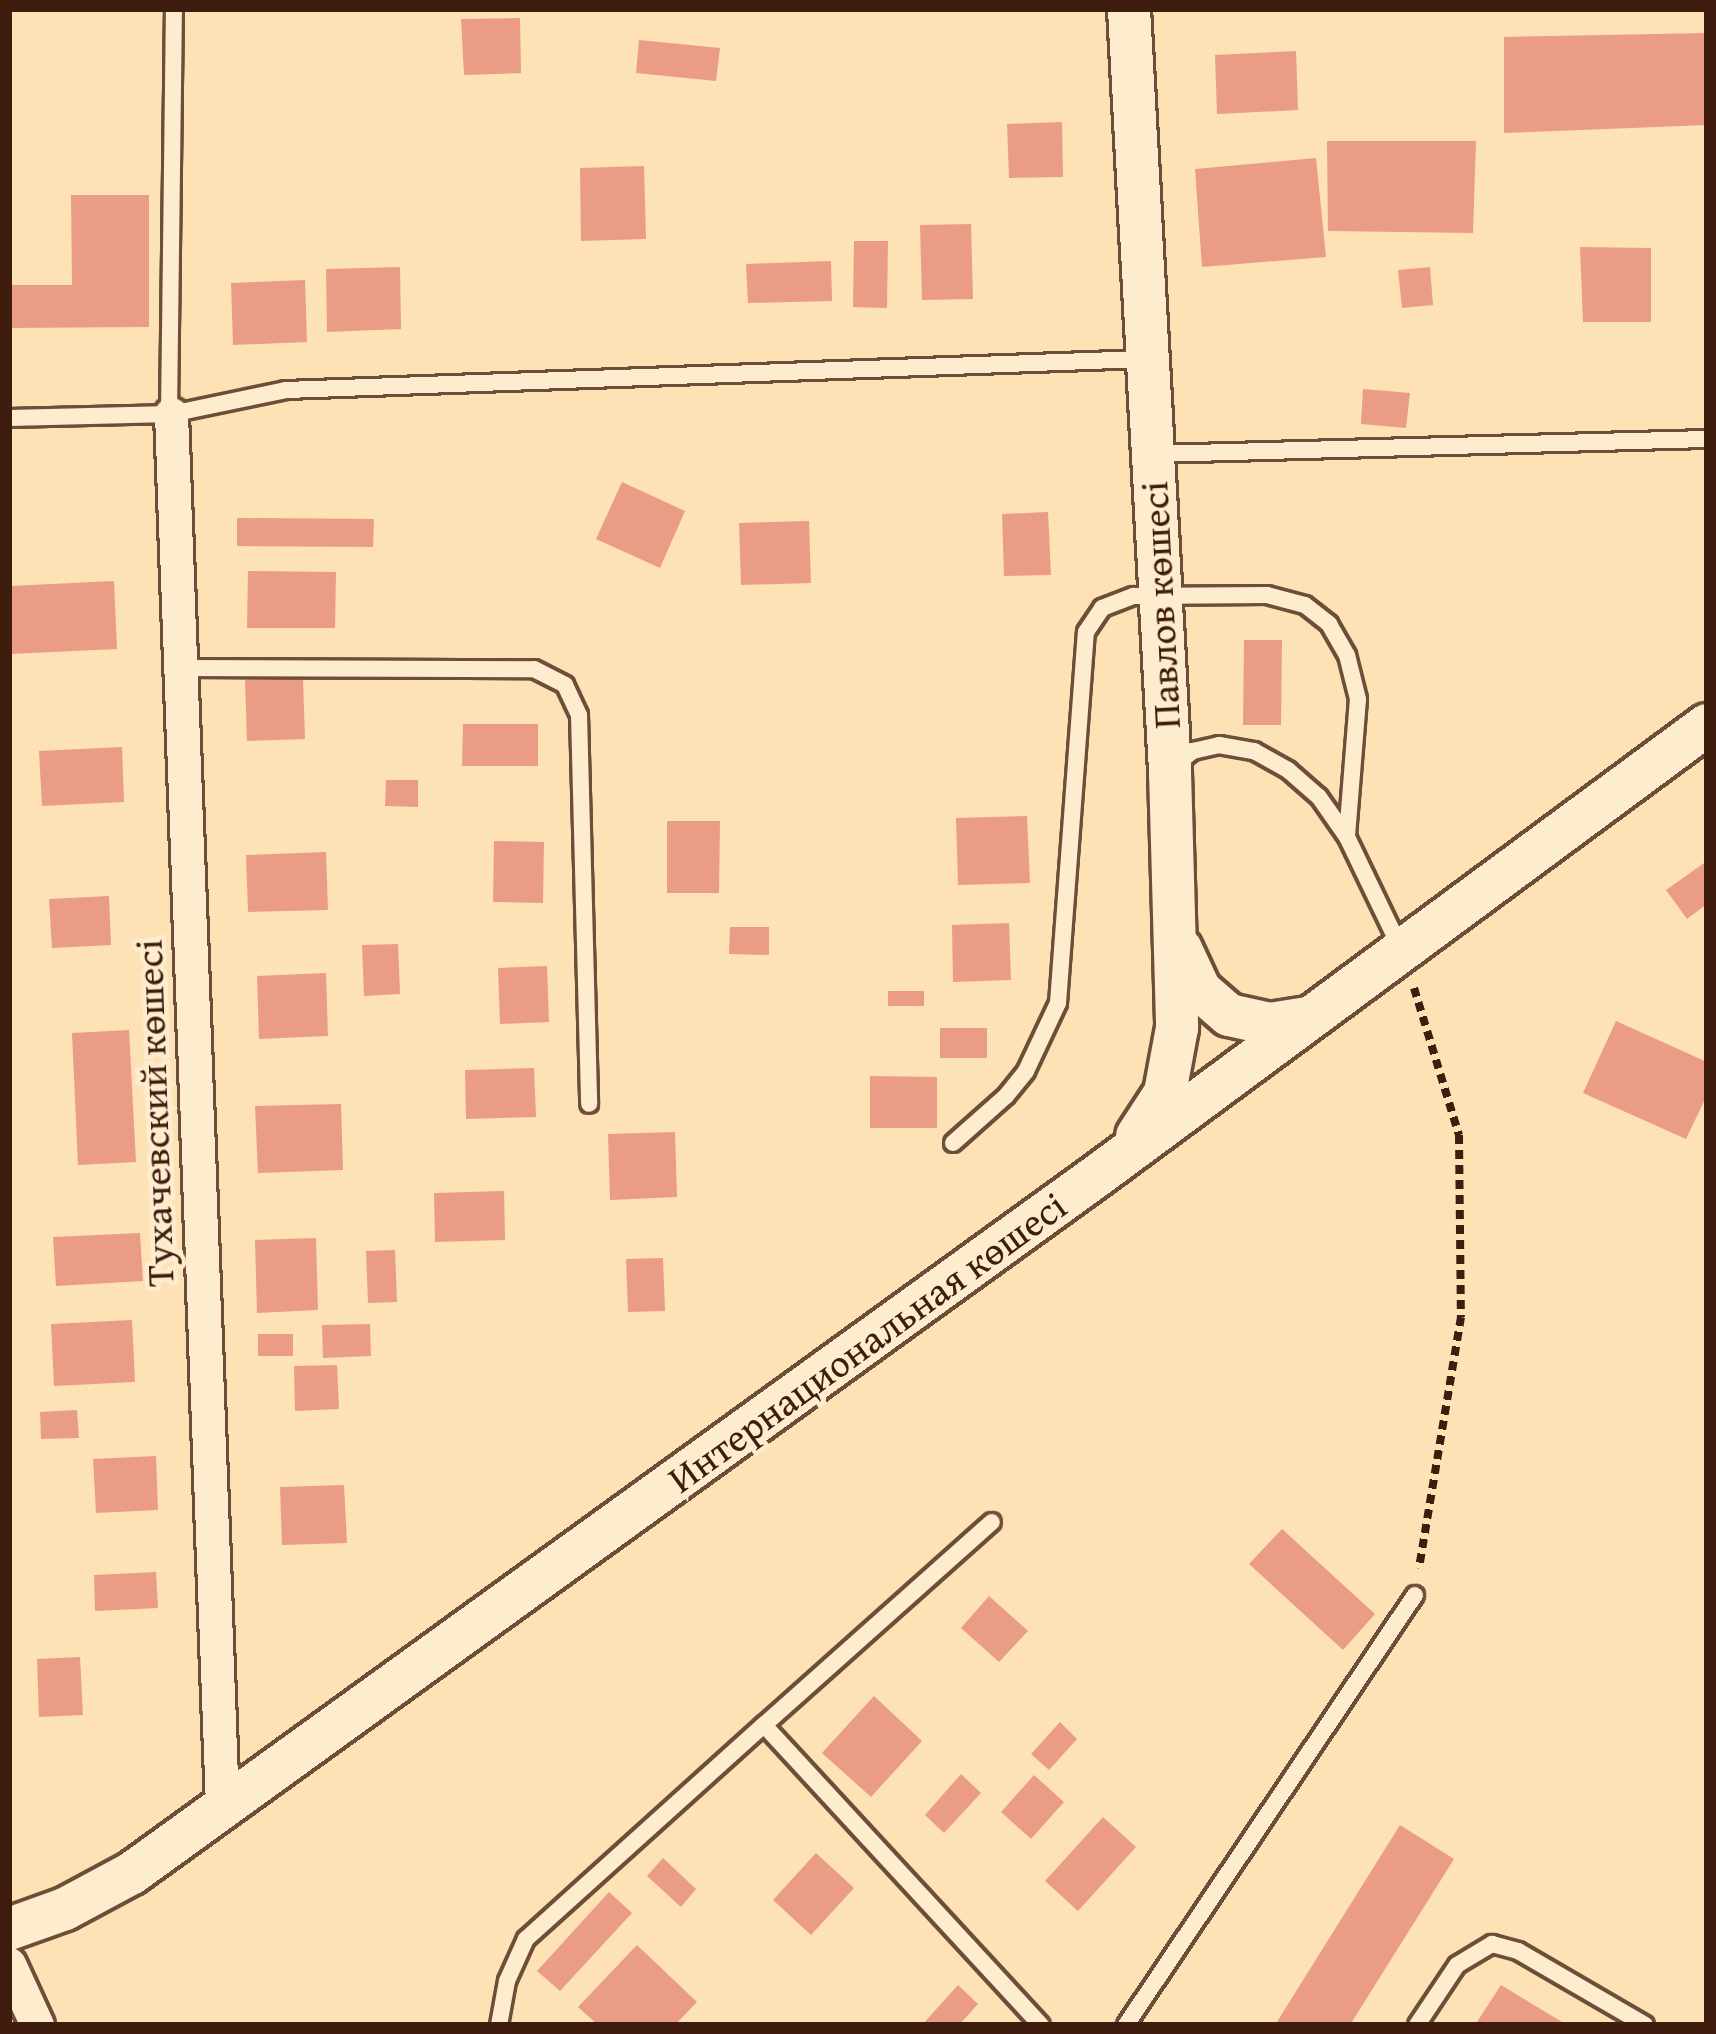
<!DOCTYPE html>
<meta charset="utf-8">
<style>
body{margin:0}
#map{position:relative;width:1716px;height:2034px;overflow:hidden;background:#fde2b5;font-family:"Gentium Book Plus",serif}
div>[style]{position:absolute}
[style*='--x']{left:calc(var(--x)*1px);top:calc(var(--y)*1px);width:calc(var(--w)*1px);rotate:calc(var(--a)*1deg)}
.building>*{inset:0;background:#eb9c86}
.path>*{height:8px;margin-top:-4px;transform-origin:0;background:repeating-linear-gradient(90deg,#3e1d0f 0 9px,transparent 0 15px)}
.roads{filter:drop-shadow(3px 0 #6e4e38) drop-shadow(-3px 0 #6e4e38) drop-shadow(0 3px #6e4e38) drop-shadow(0 -3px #6e4e38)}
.service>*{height:16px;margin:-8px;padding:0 8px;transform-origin:8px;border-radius:8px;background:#feeccf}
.minor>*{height:33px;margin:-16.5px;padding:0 16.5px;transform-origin:16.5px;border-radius:16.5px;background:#feeccf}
.tertiary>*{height:42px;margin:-21px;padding:0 21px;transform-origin:21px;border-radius:21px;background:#feeccf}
span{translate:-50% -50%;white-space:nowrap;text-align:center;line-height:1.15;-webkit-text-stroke:9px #feeccf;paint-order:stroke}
.street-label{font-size:39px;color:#3e1d0f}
.frame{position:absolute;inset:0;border:12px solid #3e1d0f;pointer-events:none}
</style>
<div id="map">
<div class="building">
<div style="clip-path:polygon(520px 18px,521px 73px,464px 75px,461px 19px)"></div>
<div style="clip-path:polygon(1707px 33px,1707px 125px,1504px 133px,1504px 37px)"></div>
<div style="clip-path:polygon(639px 40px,720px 48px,716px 81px,636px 73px)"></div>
<div style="clip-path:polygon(1296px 51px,1298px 110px,1217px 114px,1215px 55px)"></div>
<div style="clip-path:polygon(1062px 122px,1063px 177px,1009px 178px,1007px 124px)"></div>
<div style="clip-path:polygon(1327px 141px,1476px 141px,1473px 233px,1328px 231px)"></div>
<div style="clip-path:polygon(1316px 158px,1326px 257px,1202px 267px,1195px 169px)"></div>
<div style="clip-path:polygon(644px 166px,646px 239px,581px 241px,580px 168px)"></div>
<div style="clip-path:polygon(71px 195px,149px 195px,149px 327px,9px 328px,9px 285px,72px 285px)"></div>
<div style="clip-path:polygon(971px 224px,973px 299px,922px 300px,920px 225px)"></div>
<div style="clip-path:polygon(854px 241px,888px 241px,887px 308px,853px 307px)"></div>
<div style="clip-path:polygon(1580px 247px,1651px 248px,1651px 322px,1583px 322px)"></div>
<div style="clip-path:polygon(831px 261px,832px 301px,748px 303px,746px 264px)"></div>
<div style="clip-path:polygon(400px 267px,401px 329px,327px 332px,326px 269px)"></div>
<div style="clip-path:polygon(1430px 267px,1433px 305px,1402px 308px,1398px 270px)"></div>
<div style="clip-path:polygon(305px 280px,307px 342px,233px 345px,231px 283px)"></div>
<div style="clip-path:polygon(1363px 389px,1410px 393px,1406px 428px,1361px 424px)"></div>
<div style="clip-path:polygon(622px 482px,685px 511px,660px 568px,596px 539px)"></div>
<div style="clip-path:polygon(1048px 512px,1051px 575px,1004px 576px,1002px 514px)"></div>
<div style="clip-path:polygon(237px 518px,374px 519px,373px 547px,237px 546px)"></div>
<div style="clip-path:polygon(809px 521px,811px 583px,741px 585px,739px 523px)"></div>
<div style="clip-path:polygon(248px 571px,336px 572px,335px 628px,247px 628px)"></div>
<div style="clip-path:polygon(114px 581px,117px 649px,10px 654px,9px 586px)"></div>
<div style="clip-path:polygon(1244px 640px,1282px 640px,1281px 725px,1243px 725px)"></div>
<div style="clip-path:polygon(303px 678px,305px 739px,247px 741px,245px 680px)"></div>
<div style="clip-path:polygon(463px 724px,538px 724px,538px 766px,462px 766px)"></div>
<div style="clip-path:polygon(122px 747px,124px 802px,42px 806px,39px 751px)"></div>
<div style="clip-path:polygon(386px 780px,418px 780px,418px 807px,385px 806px)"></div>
<div style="clip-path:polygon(1027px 816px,1030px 883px,958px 885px,956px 818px)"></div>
<div style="clip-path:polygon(667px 821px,720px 821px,719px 893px,667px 893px)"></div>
<div style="clip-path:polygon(494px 841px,544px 842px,543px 903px,493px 902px)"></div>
<div style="clip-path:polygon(326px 852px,328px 910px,248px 912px,246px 855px)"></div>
<div style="clip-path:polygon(1707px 861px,1707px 904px,1687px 919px,1666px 890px)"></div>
<div style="clip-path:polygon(109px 896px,111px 945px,52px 948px,49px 899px)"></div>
<div style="clip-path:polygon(1009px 923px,1011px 980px,953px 982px,952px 925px)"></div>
<div style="clip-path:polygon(730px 927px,769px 927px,769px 955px,729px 954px)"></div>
<div style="clip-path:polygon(398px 944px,400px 994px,364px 996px,362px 945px)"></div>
<div style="clip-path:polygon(547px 966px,549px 1022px,500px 1024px,498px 968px)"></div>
<div style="clip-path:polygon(326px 973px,328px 1036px,259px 1039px,257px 976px)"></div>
<div style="clip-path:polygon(888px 991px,924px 991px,924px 1006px,888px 1006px)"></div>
<div style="clip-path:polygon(1616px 1021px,1707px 1062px,1707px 1095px,1686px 1139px,1583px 1093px)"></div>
<div style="clip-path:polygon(940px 1028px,987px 1028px,987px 1058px,940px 1058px)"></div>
<div style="clip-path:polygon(129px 1030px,136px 1162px,78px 1165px,72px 1033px)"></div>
<div style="clip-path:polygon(534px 1068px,536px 1117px,466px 1119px,465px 1070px)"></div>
<div style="clip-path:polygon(870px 1076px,937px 1077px,937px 1128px,870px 1128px)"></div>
<div style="clip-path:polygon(341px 1104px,343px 1170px,258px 1173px,255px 1106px)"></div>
<div style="clip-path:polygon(675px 1132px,677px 1197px,610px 1200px,608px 1134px)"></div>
<div style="clip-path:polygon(504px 1191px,505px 1240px,435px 1242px,434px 1193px)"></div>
<div style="clip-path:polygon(140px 1233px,143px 1281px,56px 1286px,53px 1237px)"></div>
<div style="clip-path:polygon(316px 1238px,318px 1310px,257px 1313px,255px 1240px)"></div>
<div style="clip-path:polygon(395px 1250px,397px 1302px,368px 1303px,366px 1251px)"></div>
<div style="clip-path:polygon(663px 1258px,665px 1311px,628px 1312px,626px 1259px)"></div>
<div style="clip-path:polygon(132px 1320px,135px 1382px,54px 1386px,51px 1324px)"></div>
<div style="clip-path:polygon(370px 1324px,371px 1356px,323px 1358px,322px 1325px)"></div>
<div style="clip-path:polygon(258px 1334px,293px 1334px,293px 1356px,258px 1356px)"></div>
<div style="clip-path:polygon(337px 1365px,339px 1409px,295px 1411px,294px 1366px)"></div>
<div style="clip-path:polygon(77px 1410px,79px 1438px,41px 1439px,40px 1412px)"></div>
<div style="clip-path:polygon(156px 1456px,158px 1510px,96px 1513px,93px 1459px)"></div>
<div style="clip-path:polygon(344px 1485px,347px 1543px,282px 1545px,280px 1487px)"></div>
<div style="clip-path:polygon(1282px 1529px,1375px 1614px,1343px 1650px,1249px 1564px)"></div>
<div style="clip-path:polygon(156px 1572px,158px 1608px,95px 1611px,94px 1575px)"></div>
<div style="clip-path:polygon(989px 1596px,1028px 1631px,999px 1662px,961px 1628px)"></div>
<div style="clip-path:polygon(80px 1657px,83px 1715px,39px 1717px,37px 1659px)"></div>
<div style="clip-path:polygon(874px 1696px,922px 1741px,871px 1797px,822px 1753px)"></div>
<div style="clip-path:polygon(1060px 1722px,1077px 1739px,1049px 1770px,1031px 1754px)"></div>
<div style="clip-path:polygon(961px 1774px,981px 1793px,944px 1833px,925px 1815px)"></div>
<div style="clip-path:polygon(1034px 1775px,1064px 1802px,1031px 1839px,1001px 1812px)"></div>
<div style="clip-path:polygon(1103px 1817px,1136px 1847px,1078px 1911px,1045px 1881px)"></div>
<div style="clip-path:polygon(1400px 1825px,1454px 1859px,1350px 2025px,1275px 2025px)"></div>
<div style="clip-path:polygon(816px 1853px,854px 1888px,811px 1935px,773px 1900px)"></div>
<div style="clip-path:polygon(663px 1858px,696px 1889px,681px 1907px,647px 1876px)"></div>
<div style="clip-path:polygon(609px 1892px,632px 1913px,560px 1991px,537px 1971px)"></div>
<div style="clip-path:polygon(637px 1945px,697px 2002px,675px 2025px,598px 2025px,578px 2007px)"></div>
<div style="clip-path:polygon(958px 1985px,978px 2004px,959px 2025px,922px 2025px)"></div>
<div style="clip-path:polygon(1501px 1985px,1567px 2025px,1475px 2025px)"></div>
</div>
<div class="path">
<div style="--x:1414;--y:988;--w:154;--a:73"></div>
<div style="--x:1459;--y:1135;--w:182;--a:89.4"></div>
<div style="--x:1461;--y:1317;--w:255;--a:99.5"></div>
</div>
<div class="roads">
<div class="service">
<div style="--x:169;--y:414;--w:405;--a:-89.3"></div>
<div style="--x:9;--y:418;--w:162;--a:-1.4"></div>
<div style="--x:171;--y:414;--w:117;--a:-11.8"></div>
<div style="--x:286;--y:390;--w:860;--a:-2.07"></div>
<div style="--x:1156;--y:454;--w:551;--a:-1.56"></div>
<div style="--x:180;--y:668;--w:354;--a:0.2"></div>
<div style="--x:534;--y:669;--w:35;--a:27"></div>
<div style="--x:565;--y:685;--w:33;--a:65"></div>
<div style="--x:579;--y:715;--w:389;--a:88.5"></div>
<div style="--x:1173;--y:767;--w:26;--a:-39"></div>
<div style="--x:1193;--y:751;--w:27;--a:-13"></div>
<div style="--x:1219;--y:745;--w:36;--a:10"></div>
<div style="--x:1254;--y:751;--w:39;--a:29"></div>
<div style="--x:1288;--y:770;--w:41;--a:41.1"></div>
<div style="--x:1319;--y:797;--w:49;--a:55"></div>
<div style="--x:1347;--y:837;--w:122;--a:64.3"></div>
<div style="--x:953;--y:1143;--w:71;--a:-41.6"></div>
<div style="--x:1006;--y:1096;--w:32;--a:-51"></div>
<div style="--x:1026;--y:1071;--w:75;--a:-64.8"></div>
<div style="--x:1058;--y:1003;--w:372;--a:-85.7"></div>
<div style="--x:1086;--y:632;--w:29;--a:-56"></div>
<div style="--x:1102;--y:608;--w:34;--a:-21"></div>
<div style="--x:1134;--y:596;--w:133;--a:-0.4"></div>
<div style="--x:1267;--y:595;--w:39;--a:15"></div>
<div style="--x:1305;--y:605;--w:31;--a:38"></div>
<div style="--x:1329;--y:624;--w:36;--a:60"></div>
<div style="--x:1347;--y:655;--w:45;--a:76"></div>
<div style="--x:1358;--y:699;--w:138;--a:94.6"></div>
<div style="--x:764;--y:1725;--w:305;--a:-41.7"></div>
<div style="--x:499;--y:2025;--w:45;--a:-79.7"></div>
<div style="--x:507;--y:1981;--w:46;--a:-65.7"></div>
<div style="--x:526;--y:1939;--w:320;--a:-42"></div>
<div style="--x:764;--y:1725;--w:408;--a:47.3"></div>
<div style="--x:1126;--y:2025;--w:518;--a:-56.1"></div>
<div style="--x:1417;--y:2025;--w:72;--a:-56.3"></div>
<div style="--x:1457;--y:1965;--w:41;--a:-31"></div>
<div style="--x:1492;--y:1944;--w:27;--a:15"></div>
<div style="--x:1518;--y:1951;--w:147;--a:30.2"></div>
</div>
<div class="minor">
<div style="--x:171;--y:414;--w:1395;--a:87.9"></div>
<div style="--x:9;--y:1964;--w:67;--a:65.3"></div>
</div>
<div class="tertiary">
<div style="--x:1129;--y:9;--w:764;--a:86.92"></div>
<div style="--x:1170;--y:772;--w:256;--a:88.4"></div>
<div style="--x:1177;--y:1028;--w:66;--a:100.5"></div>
<div style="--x:1165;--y:1093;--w:51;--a:123.1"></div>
<div style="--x:1181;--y:949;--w:45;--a:65.1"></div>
<div style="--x:1200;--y:990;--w:38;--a:41"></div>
<div style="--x:1229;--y:1015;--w:42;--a:12.4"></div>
<div style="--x:1270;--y:1024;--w:38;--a:-9"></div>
<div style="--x:9;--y:1929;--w:59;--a:-19.7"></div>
<div style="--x:65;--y:1909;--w:76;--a:-28.2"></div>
<div style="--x:132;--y:1873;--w:1192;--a:-35.85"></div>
<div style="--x:1098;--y:1175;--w:757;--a:-36.46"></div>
</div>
</div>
<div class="street-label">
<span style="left:1160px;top:605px;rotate:-93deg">Павлов көшесі</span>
<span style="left:154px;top:1113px;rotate:-92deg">Тухачевский көшесі</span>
<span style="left:867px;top:1342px;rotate:-36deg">Интернациональная көшесі</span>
</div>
<div class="frame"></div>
</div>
